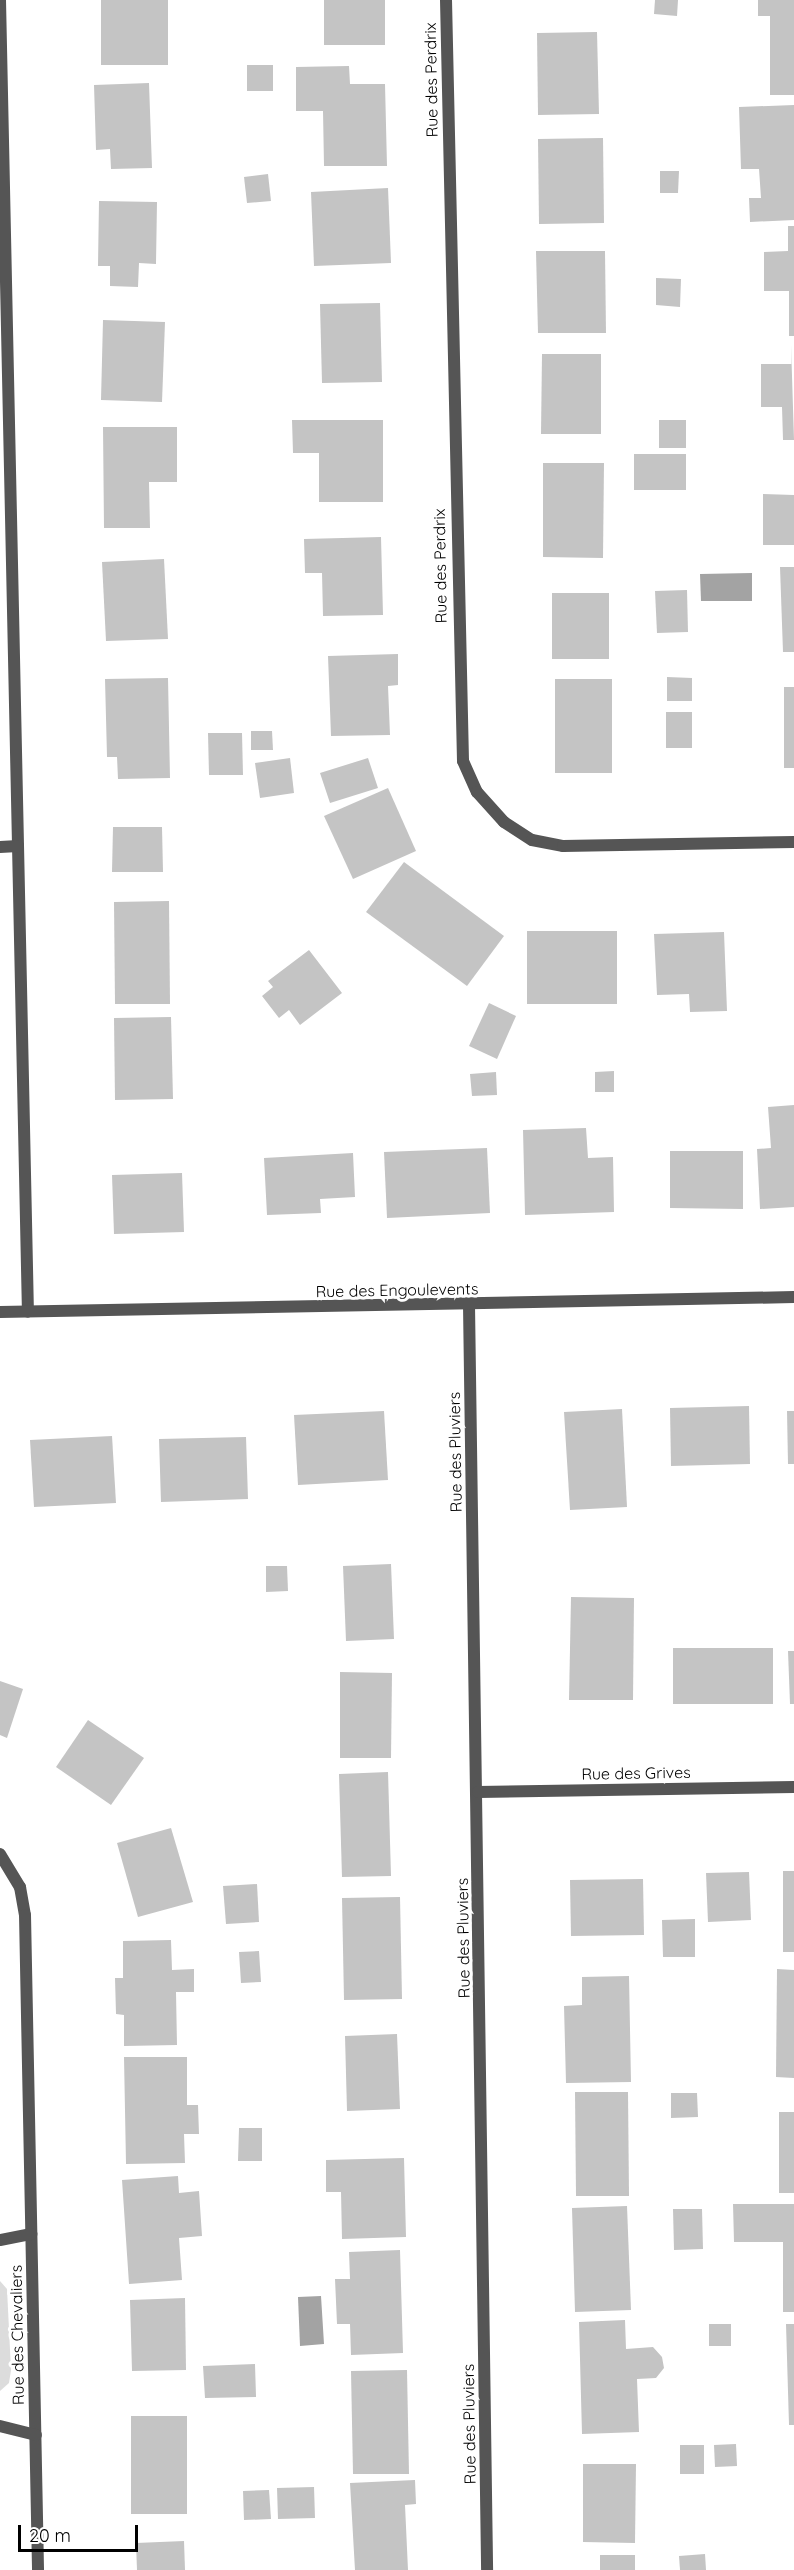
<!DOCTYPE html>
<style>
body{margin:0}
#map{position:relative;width:794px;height:2570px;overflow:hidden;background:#fff;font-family:Quicksand,sans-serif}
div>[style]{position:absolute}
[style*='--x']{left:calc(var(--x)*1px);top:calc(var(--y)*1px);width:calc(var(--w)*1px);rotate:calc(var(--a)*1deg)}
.green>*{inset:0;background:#dcdcdc}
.water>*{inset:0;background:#a3a3a3}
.building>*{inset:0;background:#c4c4c4}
.street>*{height:12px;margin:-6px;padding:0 6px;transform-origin:6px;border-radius:6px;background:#555}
span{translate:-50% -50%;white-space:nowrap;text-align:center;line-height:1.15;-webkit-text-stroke:6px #fff;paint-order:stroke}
.street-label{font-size:16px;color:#000}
.scale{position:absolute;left:18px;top:2525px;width:120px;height:27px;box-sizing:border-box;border:3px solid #000;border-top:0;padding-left:8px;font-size:18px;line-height:21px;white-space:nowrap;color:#000;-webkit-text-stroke:4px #fff;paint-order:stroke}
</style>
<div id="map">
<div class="green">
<div style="clip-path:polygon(0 2281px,7px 2289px,11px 2370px,9px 2383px,0 2391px)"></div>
</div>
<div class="water">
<div style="clip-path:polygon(752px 573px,752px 601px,701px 601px,700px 574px)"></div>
<div style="clip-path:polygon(321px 2296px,324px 2344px,300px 2346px,298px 2297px)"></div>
</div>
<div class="building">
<div style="clip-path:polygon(101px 0,168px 0,168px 65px,101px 65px)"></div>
<div style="clip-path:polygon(324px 0,385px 0,385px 45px,324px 45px)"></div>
<div style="clip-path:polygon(655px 0,678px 0,677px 16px,654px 14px)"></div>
<div style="clip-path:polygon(758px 0,794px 0,794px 95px,770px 95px,770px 16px,758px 16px)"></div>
<div style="clip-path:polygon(597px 32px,599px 114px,538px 115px,537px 33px)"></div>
<div style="clip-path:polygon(247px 65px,273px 65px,273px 91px,247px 91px)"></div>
<div style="clip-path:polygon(349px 66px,350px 84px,385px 84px,387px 166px,324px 166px,323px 111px,296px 111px,296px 67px)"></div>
<div style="clip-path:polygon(149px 83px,152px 168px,111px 169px,110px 149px,96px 150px,94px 85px)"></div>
<div style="clip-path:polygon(794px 105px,794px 220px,750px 222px,749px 198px,761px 198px,759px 169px,741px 169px,739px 107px)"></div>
<div style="clip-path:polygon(603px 138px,604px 223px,539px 224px,538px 139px)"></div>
<div style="clip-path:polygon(660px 171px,679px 171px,678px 193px,660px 193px)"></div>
<div style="clip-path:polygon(268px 174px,271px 201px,247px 203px,244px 177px)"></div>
<div style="clip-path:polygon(388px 188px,391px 263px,314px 266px,311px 192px)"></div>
<div style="clip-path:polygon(99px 201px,157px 202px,156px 264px,139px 263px,138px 287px,110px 286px,110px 266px,98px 266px)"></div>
<div style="clip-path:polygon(788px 226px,794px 226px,794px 336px,789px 336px,789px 291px,764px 291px,764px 252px,788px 251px)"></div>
<div style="clip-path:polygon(536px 251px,605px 251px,606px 333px,538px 333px)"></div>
<div style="clip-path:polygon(656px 278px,681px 279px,680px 307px,656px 305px)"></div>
<div style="clip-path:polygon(380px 303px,382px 382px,322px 383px,320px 304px)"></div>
<div style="clip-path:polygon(103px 320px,165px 322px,162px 402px,101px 400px)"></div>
<div style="clip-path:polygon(791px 344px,794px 440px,783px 440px,782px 407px,761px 407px,761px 364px,792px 364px)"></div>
<div style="clip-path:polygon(542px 354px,601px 354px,601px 434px,541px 434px)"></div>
<div style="clip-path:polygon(292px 420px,383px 420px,383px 502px,319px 502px,319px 453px,293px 453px)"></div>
<div style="clip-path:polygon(659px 420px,686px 420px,686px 448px,659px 448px)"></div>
<div style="clip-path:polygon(103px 427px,177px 427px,177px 482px,149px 482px,150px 528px,104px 528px)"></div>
<div style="clip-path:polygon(634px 454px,686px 454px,686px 490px,634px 490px)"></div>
<div style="clip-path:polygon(543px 463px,604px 463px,603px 558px,543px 557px)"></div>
<div style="clip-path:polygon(763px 494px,794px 495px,794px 545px,763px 545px)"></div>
<div style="clip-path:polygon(381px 537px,383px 615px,323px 616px,322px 573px,305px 573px,304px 539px)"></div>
<div style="clip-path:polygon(164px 559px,168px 639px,106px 641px,102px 562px)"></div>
<div style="clip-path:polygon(780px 567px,794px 567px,794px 652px,783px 652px)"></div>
<div style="clip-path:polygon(687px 590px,688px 632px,657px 633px,655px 591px)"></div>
<div style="clip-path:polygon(552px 593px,609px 593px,609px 659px,552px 659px)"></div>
<div style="clip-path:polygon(398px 654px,398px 685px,388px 686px,390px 735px,331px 736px,328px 656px)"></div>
<div style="clip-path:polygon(667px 677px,692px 678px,692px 701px,667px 701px)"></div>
<div style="clip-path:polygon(168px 678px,170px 778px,118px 779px,117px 757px,107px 757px,105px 679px)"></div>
<div style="clip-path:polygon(555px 679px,612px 679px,612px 773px,555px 773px)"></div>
<div style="clip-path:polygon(784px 687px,794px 687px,794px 768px,784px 768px)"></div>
<div style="clip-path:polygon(666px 712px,692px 712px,692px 748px,666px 748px)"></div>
<div style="clip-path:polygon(251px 731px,272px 731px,273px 750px,251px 750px)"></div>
<div style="clip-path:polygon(208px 733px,242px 733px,243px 775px,209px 775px)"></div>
<div style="clip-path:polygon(290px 758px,294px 793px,260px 798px,255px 763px)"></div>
<div style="clip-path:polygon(368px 758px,378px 788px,330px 803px,320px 773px)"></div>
<div style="clip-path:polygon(388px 788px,416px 851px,353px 879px,324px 816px)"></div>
<div style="clip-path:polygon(113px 827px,162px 827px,163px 872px,112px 872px)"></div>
<div style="clip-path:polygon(404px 862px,504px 936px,467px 986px,366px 912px)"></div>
<div style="clip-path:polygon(169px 901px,170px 1004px,115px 1004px,114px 902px)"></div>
<div style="clip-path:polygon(527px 931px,617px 931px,617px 1004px,527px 1004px)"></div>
<div style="clip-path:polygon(724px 932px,727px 1011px,690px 1012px,689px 994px,657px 995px,654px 934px)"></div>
<div style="clip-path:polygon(309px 950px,342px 993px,300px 1025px,289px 1010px,279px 1018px,262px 996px,273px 987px,268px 981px)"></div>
<div style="clip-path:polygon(489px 1003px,516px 1016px,497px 1059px,469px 1046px)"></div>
<div style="clip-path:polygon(171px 1017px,173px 1099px,115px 1100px,114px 1018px)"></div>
<div style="clip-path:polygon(614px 1071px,614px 1092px,595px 1092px,595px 1072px)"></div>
<div style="clip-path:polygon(496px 1072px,497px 1095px,472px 1096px,470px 1074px)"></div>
<div style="clip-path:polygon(794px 1105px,794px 1207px,760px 1209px,757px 1149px,771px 1148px,768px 1107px)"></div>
<div style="clip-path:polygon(586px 1128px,588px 1158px,613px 1157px,614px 1212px,525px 1215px,523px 1130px)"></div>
<div style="clip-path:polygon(487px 1148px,490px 1213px,387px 1218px,384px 1152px)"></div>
<div style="clip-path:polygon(670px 1151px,743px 1151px,743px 1209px,670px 1208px)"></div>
<div style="clip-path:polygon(353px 1153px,355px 1197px,320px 1199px,321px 1213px,267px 1215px,264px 1158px)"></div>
<div style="clip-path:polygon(182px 1173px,184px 1232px,114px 1234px,112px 1175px)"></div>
<div style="clip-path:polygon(749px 1406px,750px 1464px,671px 1466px,670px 1408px)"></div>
<div style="clip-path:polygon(622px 1409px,627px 1507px,570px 1510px,564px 1412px)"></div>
<div style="clip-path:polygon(384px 1411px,388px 1480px,298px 1485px,294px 1415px)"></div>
<div style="clip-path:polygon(787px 1411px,794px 1411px,794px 1464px,788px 1464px)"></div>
<div style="clip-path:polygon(112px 1436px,116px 1503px,34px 1507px,30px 1440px)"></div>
<div style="clip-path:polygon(246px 1437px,248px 1499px,161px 1502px,159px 1439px)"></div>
<div style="clip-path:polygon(391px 1564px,394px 1639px,346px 1641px,343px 1566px)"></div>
<div style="clip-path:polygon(266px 1566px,287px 1566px,288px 1591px,266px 1592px)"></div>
<div style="clip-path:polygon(571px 1597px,634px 1598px,633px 1700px,569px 1700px)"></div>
<div style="clip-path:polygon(673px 1648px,773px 1648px,773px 1704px,673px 1704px)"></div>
<div style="clip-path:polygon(788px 1651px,794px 1651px,794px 1704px,790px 1704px)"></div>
<div style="clip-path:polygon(340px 1672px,392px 1673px,391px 1758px,340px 1758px)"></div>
<div style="clip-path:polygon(0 1681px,23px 1689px,7px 1738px,0 1735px)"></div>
<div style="clip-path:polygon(88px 1720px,144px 1758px,111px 1805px,56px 1767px)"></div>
<div style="clip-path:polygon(388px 1772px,391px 1876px,342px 1877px,339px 1774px)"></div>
<div style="clip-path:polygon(171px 1828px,193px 1902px,138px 1917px,117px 1843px)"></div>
<div style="clip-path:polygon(783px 1871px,794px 1871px,794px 1952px,783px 1952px)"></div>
<div style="clip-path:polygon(749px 1872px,751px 1920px,708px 1922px,706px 1873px)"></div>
<div style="clip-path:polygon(643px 1879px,644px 1935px,571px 1936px,570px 1880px)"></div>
<div style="clip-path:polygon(257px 1884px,259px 1922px,226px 1924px,223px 1886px)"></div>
<div style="clip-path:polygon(400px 1897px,402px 1999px,344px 2000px,342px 1898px)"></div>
<div style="clip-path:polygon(695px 1919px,695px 1957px,663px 1957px,662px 1920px)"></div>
<div style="clip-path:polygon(171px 1940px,172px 1970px,194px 1969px,194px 1992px,176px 1992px,177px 2045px,124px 2046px,124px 2015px,116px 2014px,115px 1978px,123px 1978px,123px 1941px)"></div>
<div style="clip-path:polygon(259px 1951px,261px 1982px,241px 1983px,239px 1952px)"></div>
<div style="clip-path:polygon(777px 1969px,794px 1970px,794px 2078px,776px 2077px)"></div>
<div style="clip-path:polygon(629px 1976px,631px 2082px,566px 2083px,564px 2006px,582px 2005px,582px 1977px)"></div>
<div style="clip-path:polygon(397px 2034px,400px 2109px,347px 2111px,345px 2036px)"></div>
<div style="clip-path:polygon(124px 2057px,187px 2057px,187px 2105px,198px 2105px,199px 2134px,184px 2134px,185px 2163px,126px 2164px)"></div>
<div style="clip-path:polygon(575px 2092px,628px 2092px,629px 2196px,576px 2196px)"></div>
<div style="clip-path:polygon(671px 2093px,697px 2093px,698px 2117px,671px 2118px)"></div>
<div style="clip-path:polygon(779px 2112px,794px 2112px,794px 2193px,779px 2193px)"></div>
<div style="clip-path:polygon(239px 2128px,262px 2128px,262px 2161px,238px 2161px)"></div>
<div style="clip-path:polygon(404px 2158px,406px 2237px,342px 2239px,341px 2192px,326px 2192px,326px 2160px)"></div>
<div style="clip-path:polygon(178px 2176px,179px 2193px,199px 2191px,202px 2236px,179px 2238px,182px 2280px,129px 2284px,122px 2180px)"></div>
<div style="clip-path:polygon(733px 2204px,794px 2204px,794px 2312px,783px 2312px,783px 2242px,734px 2242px)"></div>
<div style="clip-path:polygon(627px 2206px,631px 2310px,575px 2312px,572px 2208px)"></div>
<div style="clip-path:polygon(673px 2209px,702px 2209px,703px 2249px,674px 2250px)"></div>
<div style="clip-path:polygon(400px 2250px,403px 2353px,351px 2355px,350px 2324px,337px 2324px,335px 2279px,350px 2279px,349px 2252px)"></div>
<div style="clip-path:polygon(185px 2298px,186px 2370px,132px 2371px,130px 2300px)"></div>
<div style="clip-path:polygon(625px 2320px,626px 2349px,653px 2347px,662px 2357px,664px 2368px,656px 2378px,637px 2379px,639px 2432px,582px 2434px,579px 2322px)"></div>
<div style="clip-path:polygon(709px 2324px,731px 2324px,731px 2346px,709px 2346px)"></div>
<div style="clip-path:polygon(786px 2324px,794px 2324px,794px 2425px,789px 2425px)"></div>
<div style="clip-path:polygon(255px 2364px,256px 2397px,205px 2398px,203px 2366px)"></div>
<div style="clip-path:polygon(407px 2370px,409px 2474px,353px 2474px,351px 2371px)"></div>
<div style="clip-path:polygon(131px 2416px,187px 2416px,187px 2514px,131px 2514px)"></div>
<div style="clip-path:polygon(736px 2444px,737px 2466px,715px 2467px,714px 2445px)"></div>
<div style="clip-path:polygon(680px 2445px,704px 2445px,704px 2474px,680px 2474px)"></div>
<div style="clip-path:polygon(583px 2464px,636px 2464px,635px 2543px,583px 2542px)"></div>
<div style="clip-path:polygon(415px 2480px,416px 2504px,405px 2505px,408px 2570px,355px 2570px,350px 2483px)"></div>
<div style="clip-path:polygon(314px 2487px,315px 2518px,278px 2519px,277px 2488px)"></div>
<div style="clip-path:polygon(269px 2490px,271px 2519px,244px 2520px,243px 2491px)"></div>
<div style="clip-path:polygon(184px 2541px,185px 2570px,137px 2570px,136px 2543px)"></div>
<div style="clip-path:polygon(705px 2554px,706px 2570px,680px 2570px,679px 2556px)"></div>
<div style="clip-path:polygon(600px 2555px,635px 2555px,635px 2570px,600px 2570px)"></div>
</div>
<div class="street">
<div style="--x:0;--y:0;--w:1312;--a:88.78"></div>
<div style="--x:446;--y:0;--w:761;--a:88.72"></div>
<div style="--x:463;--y:761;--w:34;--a:66"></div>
<div style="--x:477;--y:792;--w:40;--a:48"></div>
<div style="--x:504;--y:822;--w:33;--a:33"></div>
<div style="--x:532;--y:840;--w:32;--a:11"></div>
<div style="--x:563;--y:846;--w:231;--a:-1"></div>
<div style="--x:0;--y:847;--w:18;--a:-3"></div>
<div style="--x:469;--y:1305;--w:1265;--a:89.18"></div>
<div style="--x:0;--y:1312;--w:794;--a:-1.08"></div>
<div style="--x:478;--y:1792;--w:316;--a:-0.9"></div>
<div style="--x:0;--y:1854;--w:39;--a:59"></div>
<div style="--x:20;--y:1887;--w:28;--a:80"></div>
<div style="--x:25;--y:1915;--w:655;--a:88.86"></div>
<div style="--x:0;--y:2240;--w:32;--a:-11"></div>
<div style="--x:0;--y:2426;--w:37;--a:14"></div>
</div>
<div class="street-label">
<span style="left:431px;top:80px;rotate:-91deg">Rue des Perdrix</span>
<span style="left:440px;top:566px;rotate:-91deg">Rue des Perdrix</span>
<span style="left:397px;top:1290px;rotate:-1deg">Rue des Engoulevents</span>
<span style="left:455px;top:1452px;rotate:-91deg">Rue des Pluviers</span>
<span style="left:636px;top:1773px;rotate:-1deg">Rue des Grives</span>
<span style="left:463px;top:1938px;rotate:-91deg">Rue des Pluviers</span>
<span style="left:17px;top:2335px;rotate:-91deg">Rue des Chevaliers</span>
<span style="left:469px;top:2424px;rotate:-91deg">Rue des Pluviers</span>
</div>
<div class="scale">20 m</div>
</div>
